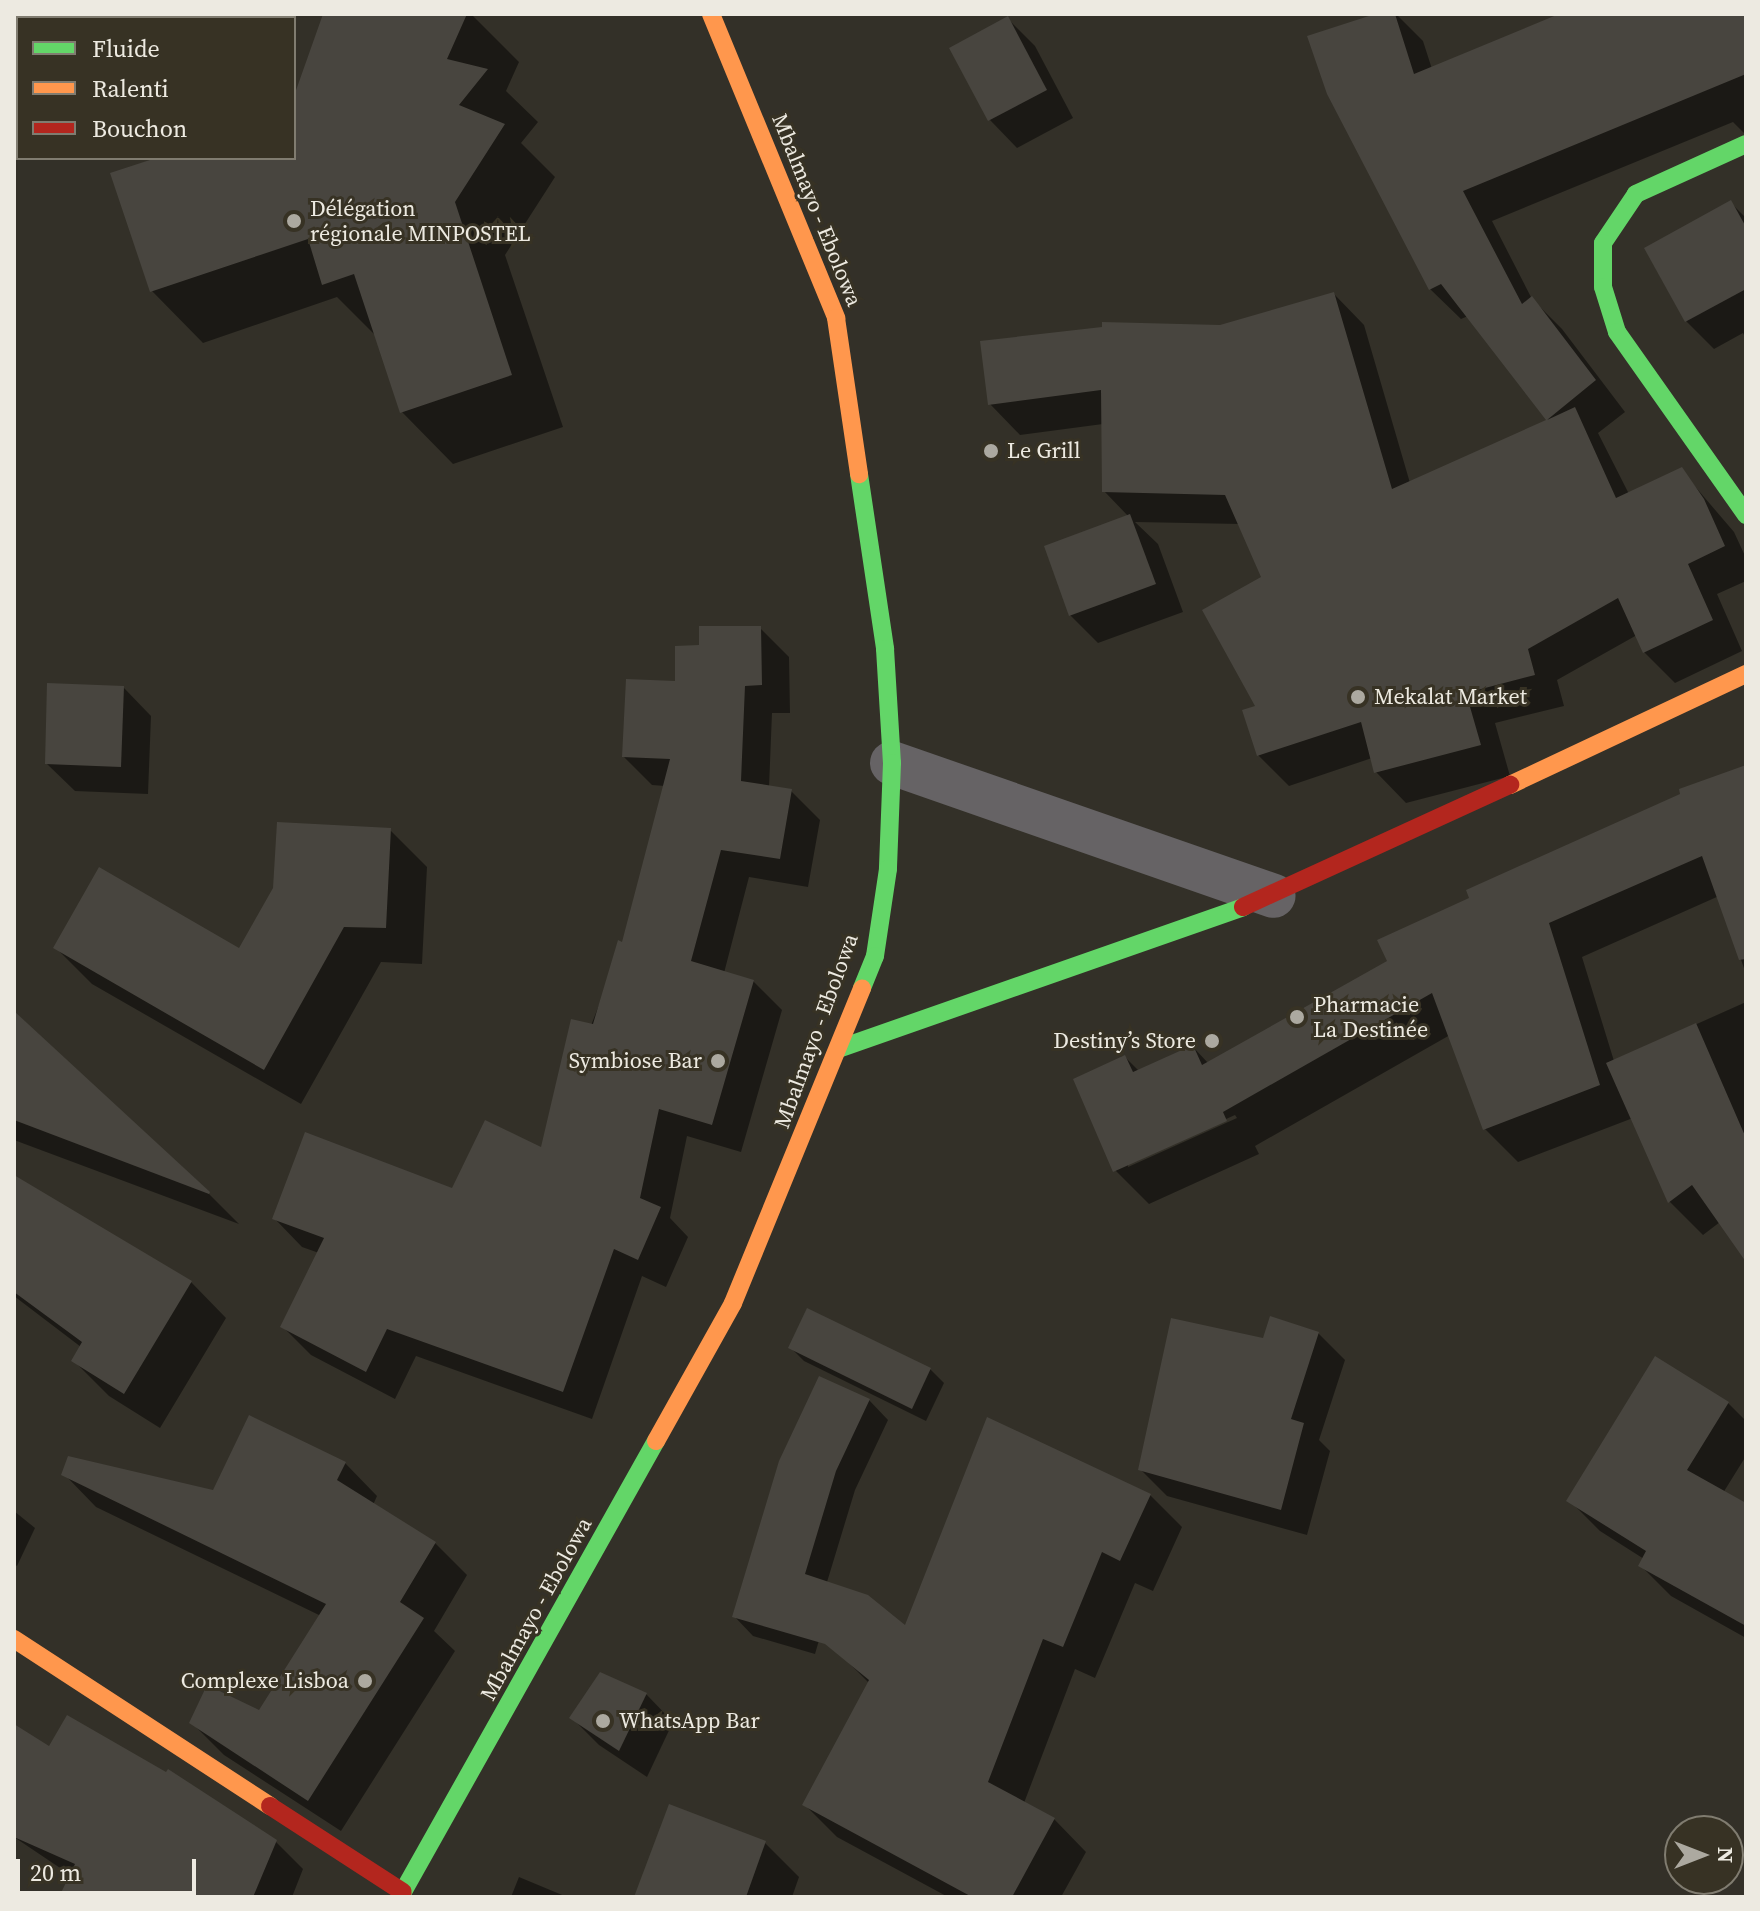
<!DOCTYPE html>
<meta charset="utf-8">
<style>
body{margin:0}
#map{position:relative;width:1760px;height:1911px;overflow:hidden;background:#333028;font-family:"Source Serif 4",serif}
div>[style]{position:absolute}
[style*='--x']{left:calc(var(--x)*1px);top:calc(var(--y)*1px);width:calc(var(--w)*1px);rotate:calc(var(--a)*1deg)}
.shadow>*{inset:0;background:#0007}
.building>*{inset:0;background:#48453f}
.street>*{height:44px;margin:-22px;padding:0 22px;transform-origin:22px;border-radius:22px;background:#666365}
.fast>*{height:18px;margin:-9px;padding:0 9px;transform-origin:9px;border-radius:9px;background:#63d668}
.slow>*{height:18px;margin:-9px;padding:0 9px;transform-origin:9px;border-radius:9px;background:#ff974d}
.jam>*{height:18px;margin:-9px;padding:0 9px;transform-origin:9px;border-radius:9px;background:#b3261e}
.dots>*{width:22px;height:22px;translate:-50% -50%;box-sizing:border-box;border:4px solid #373224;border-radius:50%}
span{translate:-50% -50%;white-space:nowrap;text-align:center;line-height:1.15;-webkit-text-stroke:6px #373224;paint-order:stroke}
.poi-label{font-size:22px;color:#edeae1}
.left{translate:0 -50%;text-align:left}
.right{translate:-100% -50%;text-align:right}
.street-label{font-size:22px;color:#edeae1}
.frame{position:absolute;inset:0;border:16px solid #edeae1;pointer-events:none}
.legend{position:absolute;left:16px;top:16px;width:280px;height:144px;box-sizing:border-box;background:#373224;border:2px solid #807c70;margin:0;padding:10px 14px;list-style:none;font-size:24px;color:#edeae1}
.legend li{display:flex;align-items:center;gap:16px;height:40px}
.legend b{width:40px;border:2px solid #807c70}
.north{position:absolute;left:1664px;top:1815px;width:80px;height:80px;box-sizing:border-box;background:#373224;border:2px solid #807c70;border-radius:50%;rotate:90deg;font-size:22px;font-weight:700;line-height:32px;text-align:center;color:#edeae1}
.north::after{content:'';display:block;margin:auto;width:28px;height:36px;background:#aca9a0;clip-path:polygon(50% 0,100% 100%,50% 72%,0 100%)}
.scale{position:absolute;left:16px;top:1859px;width:180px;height:36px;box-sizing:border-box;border:4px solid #edeae1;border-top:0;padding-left:10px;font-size:24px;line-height:28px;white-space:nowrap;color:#edeae1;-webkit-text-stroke:6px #373224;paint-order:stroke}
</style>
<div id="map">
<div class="shadow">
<div style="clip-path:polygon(326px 14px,471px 14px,519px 62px,506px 91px,538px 122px,521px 143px,555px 177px,505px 255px,563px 427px,453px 464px,402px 412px,376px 336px,337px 297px,203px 343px,152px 291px,162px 158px,294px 158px,294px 104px)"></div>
<div style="clip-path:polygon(1382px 14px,1396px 14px,1423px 41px,1432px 69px,1565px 14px,1746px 14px,1746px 135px,1733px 122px,1492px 221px,1532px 299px,1562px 329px,1625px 412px,1598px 433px,1629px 494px,1681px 470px,1734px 532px,1746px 558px,1746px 581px,1717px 594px,1742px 651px,1675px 683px,1644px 652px,1637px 635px,1557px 680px,1564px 706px,1495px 723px,1510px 776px,1406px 803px,1376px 772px,1372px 758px,1289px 786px,1258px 755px,1264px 578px,1240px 524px,1135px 522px,1158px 544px,1183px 612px,1098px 643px,1070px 615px,1129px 517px,1104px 491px,1103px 424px,1020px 435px,990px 404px,1334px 294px,1364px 325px,1410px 483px,1549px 421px,1468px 316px,1461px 319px,1430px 289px)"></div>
<div style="clip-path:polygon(14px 15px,18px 19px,14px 116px)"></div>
<div style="clip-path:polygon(1008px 19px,1035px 46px,1073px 118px,1017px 148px,990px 120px)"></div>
<div style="clip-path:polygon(1731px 203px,1746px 218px,1746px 339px,1743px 333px,1714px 349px,1686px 321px)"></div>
<div style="clip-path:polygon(760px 628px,789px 657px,790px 713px,772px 713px,769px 788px,791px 791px,820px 820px,808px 887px,749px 877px,724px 973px,753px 981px,782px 1010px,741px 1152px,687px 1136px,670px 1218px,688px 1237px,666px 1287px,642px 1276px,592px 1419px,416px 1356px,395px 1399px,311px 1355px,282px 1326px,319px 1253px,302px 1247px,274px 1218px,453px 1191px,542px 1150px,623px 944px,665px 786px,652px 785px,624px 757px,701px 647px)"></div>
<div style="clip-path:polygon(124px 688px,151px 716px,148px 794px,75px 791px,47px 764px)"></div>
<div style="clip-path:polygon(evenodd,1746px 767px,1746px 974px,1719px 896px,1582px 957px,1614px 1061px,1746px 1002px,1746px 1258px,1720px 1222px,1703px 1235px,1670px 1202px,1633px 1118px,1518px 1162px,1484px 1128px,1450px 1035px,1255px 1146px,1259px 1154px,1149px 1204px,1115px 1170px,1125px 1057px,1139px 1071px,1193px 1047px,1209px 1064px,1746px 767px,1235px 1115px,1237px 1118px,1128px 1167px,1128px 1163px,1235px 1115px)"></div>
<div style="clip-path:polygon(390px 830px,427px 867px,422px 964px,381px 962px,301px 1104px,92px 984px,55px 947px,240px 951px)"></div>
<div style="clip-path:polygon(14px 1014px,209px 1194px,239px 1224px,14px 1140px)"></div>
<div style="clip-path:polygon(14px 1177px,191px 1282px,226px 1318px,160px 1428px,109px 1396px,73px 1360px,81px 1347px,14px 1296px)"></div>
<div style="clip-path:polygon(1318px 1333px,1345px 1360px,1319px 1440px,1330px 1451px,1307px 1535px,1167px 1496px,1140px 1469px,1264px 1340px)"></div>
<div style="clip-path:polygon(791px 1348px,930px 1369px,944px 1383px,926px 1421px,804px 1361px)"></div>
<div style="clip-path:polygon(869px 1400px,888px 1420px,855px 1490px,824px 1592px,831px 1599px,815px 1654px,753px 1636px,734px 1616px)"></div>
<div style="clip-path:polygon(1728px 1403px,1746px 1421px,1746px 1456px,1723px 1493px,1746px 1505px,1746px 1638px,1671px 1596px,1640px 1565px,1644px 1559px,1600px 1531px,1569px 1500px)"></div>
<div style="clip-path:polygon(345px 1463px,377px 1496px,373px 1505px,435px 1543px,467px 1575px,434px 1631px,455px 1651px,341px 1831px,224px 1755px,192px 1723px,260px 1712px,321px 1616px,96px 1507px,64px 1474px,214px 1492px)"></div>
<div style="clip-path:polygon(1150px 1495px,1182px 1527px,1153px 1591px,1135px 1583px,1095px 1678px,1075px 1669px,1024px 1803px,1054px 1819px,1086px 1852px,1061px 1897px,948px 1897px,837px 1837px,804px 1804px,869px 1683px,841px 1655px,905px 1629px)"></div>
<div style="clip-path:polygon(14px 1511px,35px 1528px,17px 1566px,14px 1564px)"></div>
<div style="clip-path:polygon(646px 1694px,673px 1722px,647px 1777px,599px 1745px,572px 1718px)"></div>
<div style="clip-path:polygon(14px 1726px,49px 1749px,276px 1842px,303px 1869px,292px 1897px,61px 1897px,72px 1876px,14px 1837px)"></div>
<div style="clip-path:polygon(765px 1843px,799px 1877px,792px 1897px,636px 1897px)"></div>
<div style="clip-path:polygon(519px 1877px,567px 1897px,511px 1897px)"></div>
</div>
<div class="building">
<div style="clip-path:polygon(323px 14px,467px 14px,447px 59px,488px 69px,459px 105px,505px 124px,455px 202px,512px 375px,400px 413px,354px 274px,322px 285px,308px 239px,150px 292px,110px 173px,156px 158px,294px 158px,294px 96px)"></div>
<div style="clip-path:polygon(1375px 14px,1395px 14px,1414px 74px,1559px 14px,1746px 14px,1746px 74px,1463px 191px,1522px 304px,1532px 296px,1596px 380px,1547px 420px,1575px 407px,1616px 498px,1682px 467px,1704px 499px,1725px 546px,1688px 564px,1713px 620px,1643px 653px,1618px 598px,1528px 649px,1535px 675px,1466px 693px,1481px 745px,1374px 773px,1361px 722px,1257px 756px,1242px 710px,1255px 706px,1202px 610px,1261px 577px,1225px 495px,1102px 492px,1101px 390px,988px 405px,980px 341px,1102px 327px,1102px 322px,1220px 325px,1334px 292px,1392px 489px,1546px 420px,1441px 284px,1429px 290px,1327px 94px,1307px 36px)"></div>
<div style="clip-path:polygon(1008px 16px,1047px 90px,988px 121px,949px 48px)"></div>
<div style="clip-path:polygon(1731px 200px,1746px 227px,1746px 289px,1685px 322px,1644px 248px)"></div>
<div style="clip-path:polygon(1130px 514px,1156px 584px,1069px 616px,1044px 546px)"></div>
<div style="clip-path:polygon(699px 626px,761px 626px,762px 685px,745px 686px,741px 781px,792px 789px,780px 859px,721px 850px,691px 961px,754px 980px,712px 1125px,659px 1109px,640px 1198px,661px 1207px,638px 1260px,614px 1249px,563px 1392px,387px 1329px,366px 1372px,280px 1327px,324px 1238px,272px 1219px,305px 1132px,452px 1188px,485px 1120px,541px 1147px,571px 1019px,593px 1024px,618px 940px,622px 942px,670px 759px,622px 757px,626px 679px,675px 681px,675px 646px,699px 645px)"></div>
<div style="clip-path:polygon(47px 683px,124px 686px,121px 767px,45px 764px)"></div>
<div style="clip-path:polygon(1746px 765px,1746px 959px,1739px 960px,1702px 856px,1549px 923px,1600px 1085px,1483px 1130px,1432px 993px,1223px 1112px,1227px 1121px,1113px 1172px,1073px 1079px,1125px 1055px,1133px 1072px,1193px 1045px,1202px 1065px,1387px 961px,1377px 940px,1469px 898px,1466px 890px,1680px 794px,1679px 789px)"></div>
<div style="clip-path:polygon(277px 822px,391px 828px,386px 928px,344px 927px,264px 1070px,53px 948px,99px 867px,239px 948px,273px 888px)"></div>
<div style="clip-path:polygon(14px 1011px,210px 1192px,209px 1194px,14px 1120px)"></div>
<div style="clip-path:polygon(1696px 1023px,1746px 1138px,1746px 1262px,1692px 1185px,1668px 1203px,1606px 1063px)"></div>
<div style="clip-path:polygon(14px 1175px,192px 1281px,124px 1394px,71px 1361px,82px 1342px,14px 1292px)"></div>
<div style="clip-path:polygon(807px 1308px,931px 1368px,912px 1409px,788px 1348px)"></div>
<div style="clip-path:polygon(1270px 1316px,1319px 1332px,1291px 1419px,1304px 1423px,1281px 1510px,1138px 1470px,1171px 1318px,1263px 1338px)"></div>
<div style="clip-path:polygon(1655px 1356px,1729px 1402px,1687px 1470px,1746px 1503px,1746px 1626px,1638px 1566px,1646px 1551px,1566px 1501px)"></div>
<div style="clip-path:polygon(819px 1376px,870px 1399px,836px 1471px,805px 1574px,868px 1595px,905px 1625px,987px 1417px,1151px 1494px,1120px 1561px,1102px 1552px,1063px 1647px,1043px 1639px,988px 1782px,1055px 1818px,1012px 1897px,972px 1897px,802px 1805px,869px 1680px,825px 1644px,732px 1617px,779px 1461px)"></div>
<div style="clip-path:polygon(249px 1415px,346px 1462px,337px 1480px,436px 1542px,400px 1602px,424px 1618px,308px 1801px,189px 1723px,207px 1685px,259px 1710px,326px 1604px,61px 1475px,68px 1456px,213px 1490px)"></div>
<div style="clip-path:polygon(600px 1672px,647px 1693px,619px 1751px,569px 1718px)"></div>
<div style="clip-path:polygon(67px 1715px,166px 1772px,168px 1769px,277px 1840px,253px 1897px,59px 1897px,75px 1864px,14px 1837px,14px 1724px,49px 1746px)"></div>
<div style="clip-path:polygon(669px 1804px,766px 1841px,746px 1897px,634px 1897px)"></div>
</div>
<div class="street">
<div style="--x:892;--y:763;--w:404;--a:19.2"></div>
</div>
<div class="fast">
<div style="--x:1746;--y:144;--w:121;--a:155.6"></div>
<div style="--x:1636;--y:194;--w:59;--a:124"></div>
<div style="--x:1603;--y:243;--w:44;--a:90"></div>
<div style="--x:1603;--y:287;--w:47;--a:72.7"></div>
<div style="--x:1617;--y:332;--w:224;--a:54.8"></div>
<div style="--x:859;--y:474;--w:177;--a:81.5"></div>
<div style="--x:885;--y:649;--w:114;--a:86.5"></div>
<div style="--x:892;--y:763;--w:106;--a:92.2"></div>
<div style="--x:888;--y:869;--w:88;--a:98.5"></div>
<div style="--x:875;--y:956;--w:35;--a:112"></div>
<div style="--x:841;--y:1048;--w:426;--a:-19.3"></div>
<div style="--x:400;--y:1897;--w:523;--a:-60.69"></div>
</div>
<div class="slow">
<div style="--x:711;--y:14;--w:329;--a:67.6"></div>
<div style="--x:836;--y:318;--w:158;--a:81.6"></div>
<div style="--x:1510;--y:785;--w:261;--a:-25.2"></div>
<div style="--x:656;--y:1441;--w:158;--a:-60.8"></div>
<div style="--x:733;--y:1303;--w:340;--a:-67.7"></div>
<div style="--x:14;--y:1639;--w:306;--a:33.1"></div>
</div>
<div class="jam">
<div style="--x:1243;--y:907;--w:294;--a:-24.6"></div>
<div style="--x:270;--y:1806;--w:158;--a:32.9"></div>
</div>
<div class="dots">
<div style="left:294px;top:221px;background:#aca9a0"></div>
<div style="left:991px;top:451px;background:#aca9a0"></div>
<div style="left:1358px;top:697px;background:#aca9a0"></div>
<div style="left:1297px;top:1017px;background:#aca9a0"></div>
<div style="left:1212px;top:1041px;background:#aca9a0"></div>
<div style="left:718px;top:1061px;background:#aca9a0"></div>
<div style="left:365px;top:1681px;background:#aca9a0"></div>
<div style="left:603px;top:1721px;background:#aca9a0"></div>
</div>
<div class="poi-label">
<span class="left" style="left:310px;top:221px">Délégation<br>régionale MINPOSTEL</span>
<span class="left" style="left:1007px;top:451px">Le Grill</span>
<span class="left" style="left:1374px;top:697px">Mekalat Market</span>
<span class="left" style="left:1313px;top:1017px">Pharmacie<br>La Destinée</span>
<span class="right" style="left:1196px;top:1041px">Destiny’s Store</span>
<span class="right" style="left:702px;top:1061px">Symbiose Bar</span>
<span class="right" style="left:349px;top:1681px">Complexe Lisboa</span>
<span class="left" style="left:619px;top:1721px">WhatsApp Bar</span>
</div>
<div class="street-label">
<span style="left:817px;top:210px;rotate:68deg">Mbalmayo - Ebolowa</span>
<span style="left:816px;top:1031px;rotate:-70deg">Mbalmayo - Ebolowa</span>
<span style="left:536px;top:1609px;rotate:-61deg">Mbalmayo - Ebolowa</span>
</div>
<div class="frame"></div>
<ul class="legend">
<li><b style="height:10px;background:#63d668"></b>Fluide</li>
<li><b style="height:10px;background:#ff974d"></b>Ralenti</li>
<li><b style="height:10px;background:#b3261e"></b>Bouchon</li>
</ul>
<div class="north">N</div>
<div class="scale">20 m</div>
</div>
